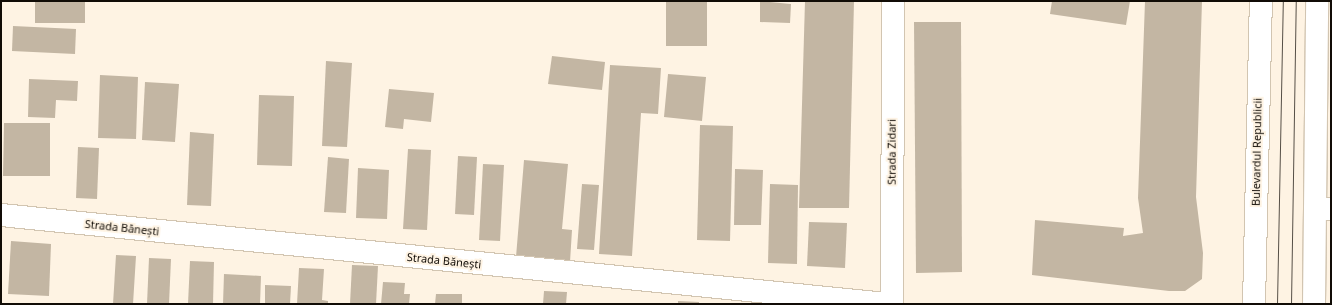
<!DOCTYPE html>
<meta charset="utf-8">
<style>
body{margin:0}
#map{position:relative;width:1332px;height:305px;overflow:hidden;background:#fef3e3;font-family:"Noto Sans",sans-serif}
div>[style]{position:absolute}
[style*='--x']{left:calc(var(--x)*1px);top:calc(var(--y)*1px);width:calc(var(--w)*1px);rotate:calc(var(--a)*1deg)}
.building>*{inset:0;background:#c3b6a3}
.roads{filter:drop-shadow(1px 0 #d2c5b1) drop-shadow(-1px 0 #d2c5b1) drop-shadow(0 1px #d2c5b1) drop-shadow(0 -1px #d2c5b1)}
.minor>*{height:22px;margin:-11px;padding:0 11px;transform-origin:11px;border-radius:11px;background:#fff}
.major>*{height:22px;margin:-11px;padding:0 11px;transform-origin:11px;border-radius:11px;background:#fff}
.tram>*{height:1px;margin:-0.5px;padding:0 0.5px;transform-origin:0.5px;border-radius:0.5px;background:#564f46}
span{translate:-50% -50%;white-space:nowrap;text-align:center;line-height:1.15;-webkit-text-stroke:4px #fef3e3;paint-order:stroke}
.street-label{font-size:11px;color:#110c06}
.frame{position:absolute;inset:0;border:2px solid #110c06;pointer-events:none}
</style>
<div id="map">
<div class="building">
<div style="clip-path:polygon(35px 1px,85px 1px,85px 23px,35px 23px)"></div>
<div style="clip-path:polygon(666px 1px,707px 1px,707px 46px,666px 46px)"></div>
<div style="clip-path:polygon(760px 1px,791px 4px,790px 23px,760px 22px)"></div>
<div style="clip-path:polygon(805px 1px,854px 1px,849px 208px,799px 208px)"></div>
<div style="clip-path:polygon(1052px 1px,1130px 1px,1126px 25px,1050px 14px)"></div>
<div style="clip-path:polygon(1145px 1px,1202px 1px,1196px 197px,1203px 253px,1202px 279px,1185px 291px,1169px 291px,1032px 275px,1035px 220px,1124px 228px,1123px 236px,1143px 233px,1138px 198px)"></div>
<div style="clip-path:polygon(914px 22px,961px 22px,962px 272px,916px 273px)"></div>
<div style="clip-path:polygon(13px 26px,76px 29px,75px 54px,12px 51px)"></div>
<div style="clip-path:polygon(552px 56px,605px 62px,602px 90px,548px 84px)"></div>
<div style="clip-path:polygon(326px 61px,352px 63px,347px 147px,322px 146px)"></div>
<div style="clip-path:polygon(610px 65px,661px 68px,658px 114px,641px 113px,632px 256px,599px 254px)"></div>
<div style="clip-path:polygon(668px 74px,706px 77px,702px 121px,664px 117px)"></div>
<div style="clip-path:polygon(100px 75px,138px 77px,136px 139px,98px 138px)"></div>
<div style="clip-path:polygon(29px 79px,78px 81px,77px 101px,56px 100px,55px 118px,28px 117px)"></div>
<div style="clip-path:polygon(145px 82px,179px 84px,175px 142px,142px 140px)"></div>
<div style="clip-path:polygon(389px 89px,434px 93px,431px 122px,404px 119px,403px 129px,385px 127px)"></div>
<div style="clip-path:polygon(259px 95px,294px 96px,292px 166px,257px 165px)"></div>
<div style="clip-path:polygon(4px 123px,50px 123px,50px 176px,3px 176px)"></div>
<div style="clip-path:polygon(700px 125px,733px 126px,730px 241px,697px 240px)"></div>
<div style="clip-path:polygon(190px 132px,214px 134px,211px 206px,187px 205px)"></div>
<div style="clip-path:polygon(78px 147px,99px 148px,97px 199px,76px 198px)"></div>
<div style="clip-path:polygon(408px 149px,431px 150px,427px 230px,403px 229px)"></div>
<div style="clip-path:polygon(458px 156px,477px 157px,474px 215px,455px 214px)"></div>
<div style="clip-path:polygon(328px 157px,349px 159px,346px 213px,324px 212px)"></div>
<div style="clip-path:polygon(524px 160px,568px 164px,562px 229px,572px 230px,570px 262px,516px 257px)"></div>
<div style="clip-path:polygon(483px 164px,504px 165px,500px 241px,479px 240px)"></div>
<div style="clip-path:polygon(358px 168px,389px 170px,387px 219px,356px 218px)"></div>
<div style="clip-path:polygon(735px 169px,763px 170px,761px 225px,734px 225px)"></div>
<div style="clip-path:polygon(582px 184px,599px 185px,594px 250px,577px 249px)"></div>
<div style="clip-path:polygon(770px 184px,798px 185px,797px 264px,768px 263px)"></div>
<div style="clip-path:polygon(809px 222px,847px 223px,845px 268px,807px 266px)"></div>
<div style="clip-path:polygon(11px 241px,51px 244px,49px 296px,8px 294px)"></div>
<div style="clip-path:polygon(116px 255px,136px 256px,133px 304px,113px 304px)"></div>
<div style="clip-path:polygon(149px 258px,171px 259px,169px 304px,147px 304px)"></div>
<div style="clip-path:polygon(190px 261px,214px 262px,213px 304px,188px 304px)"></div>
<div style="clip-path:polygon(352px 265px,378px 266px,376px 304px,350px 304px)"></div>
<div style="clip-path:polygon(299px 268px,324px 269px,322px 300px,328px 301px,328px 304px,297px 304px)"></div>
<div style="clip-path:polygon(224px 274px,261px 276px,260px 304px,223px 304px)"></div>
<div style="clip-path:polygon(383px 282px,405px 283px,404px 294px,410px 294px,409px 304px,381px 304px)"></div>
<div style="clip-path:polygon(265px 285px,291px 286px,290px 304px,265px 304px)"></div>
<div style="clip-path:polygon(544px 291px,567px 292px,566px 304px,543px 304px)"></div>
<div style="clip-path:polygon(436px 294px,462px 294px,462px 304px,435px 304px)"></div>
<div style="clip-path:polygon(678px 301px,699px 302px,699px 304px,678px 304px)"></div>
</div>
<div class="roads">
<div class="minor">
<div style="--x:1315;--y:209;--w:16;--a:0"></div>
<div style="--x:1;--y:215;--w:890;--a:5.74"></div>
<div style="--x:892;--y:304;--w:303;--a:-89.8"></div>
</div>
<div class="major">
<div style="--x:1254;--y:304;--w:303;--a:-88.7"></div>
<div style="--x:1314;--y:304;--w:303;--a:-89.4"></div>
</div>
</div>
<div class="tram">
<div style="--x:1277;--y:304;--w:303;--a:-88.9"></div>
<div style="--x:1291;--y:304;--w:303;--a:-89.1"></div>
</div>
<div class="street-label">
<span style="left:892px;top:152px;rotate:-90deg">Strada Zidari</span>
<span style="left:1257px;top:152px;rotate:-89deg">Bulevardul Republicii</span>
<span style="left:122px;top:228px;rotate:6deg">Strada Bănești</span>
<span style="left:444px;top:261px;rotate:6deg">Strada Bănești</span>
</div>
<div class="frame"></div>
</div>
